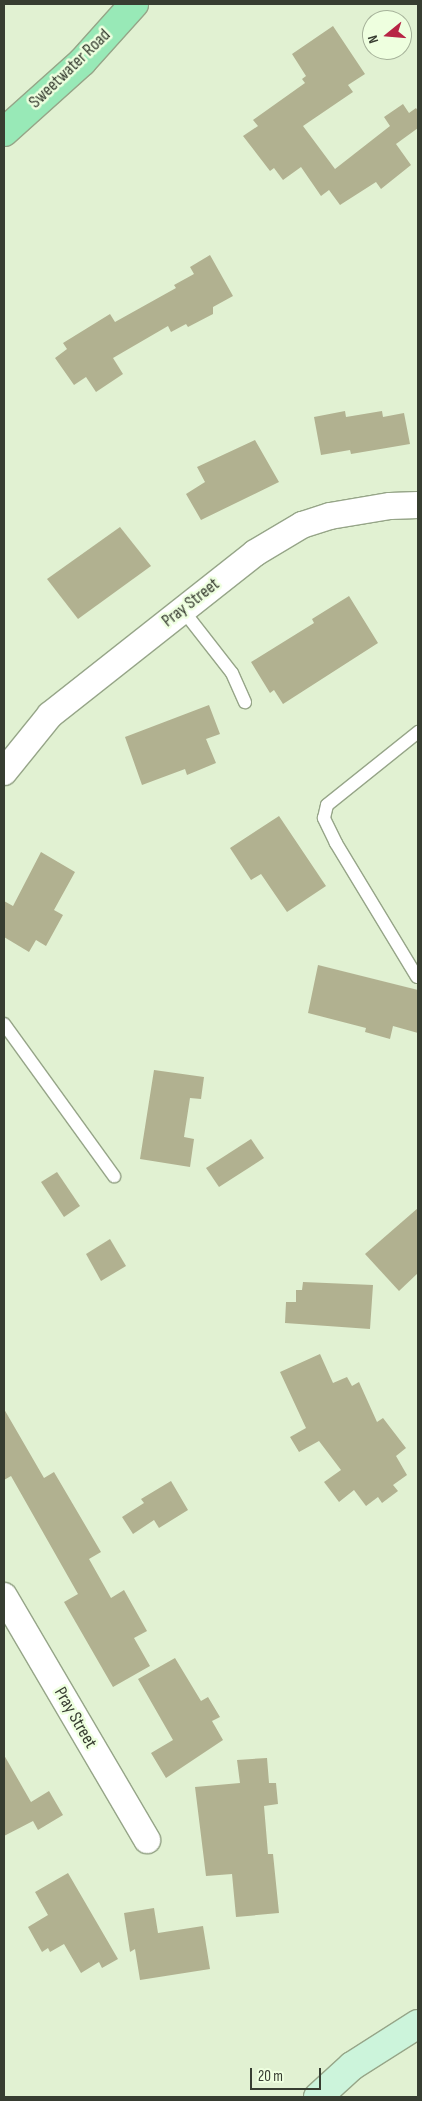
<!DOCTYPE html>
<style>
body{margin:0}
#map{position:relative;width:422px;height:2101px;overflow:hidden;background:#e1f1d2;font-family:"Sofia Sans Condensed",sans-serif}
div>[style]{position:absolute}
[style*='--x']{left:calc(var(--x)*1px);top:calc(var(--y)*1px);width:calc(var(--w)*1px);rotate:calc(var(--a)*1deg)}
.building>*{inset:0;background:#b1b190}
.roads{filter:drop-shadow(1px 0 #96a588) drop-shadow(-1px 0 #96a588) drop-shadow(0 1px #96a588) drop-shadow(0 -1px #96a588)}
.lane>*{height:12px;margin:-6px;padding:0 6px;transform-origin:6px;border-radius:6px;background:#fff}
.street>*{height:26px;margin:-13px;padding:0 13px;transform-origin:13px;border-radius:13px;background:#fff}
.secondary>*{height:28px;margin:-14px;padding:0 14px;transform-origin:14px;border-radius:14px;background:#ccf4db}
.primary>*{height:28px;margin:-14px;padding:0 14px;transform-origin:14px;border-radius:14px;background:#98e9b7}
span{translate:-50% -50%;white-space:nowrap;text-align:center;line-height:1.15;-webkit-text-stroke:5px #eeffdf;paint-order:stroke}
.street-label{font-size:18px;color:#373d31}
.frame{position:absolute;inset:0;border:5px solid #373d31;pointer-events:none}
.north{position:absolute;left:362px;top:10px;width:50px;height:50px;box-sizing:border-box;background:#eeffdf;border:1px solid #a5b199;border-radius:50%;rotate:253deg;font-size:14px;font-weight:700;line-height:20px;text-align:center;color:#373d31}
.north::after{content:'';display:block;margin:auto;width:18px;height:22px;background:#b72545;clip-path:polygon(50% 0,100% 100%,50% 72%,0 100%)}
.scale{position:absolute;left:250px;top:2068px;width:71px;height:22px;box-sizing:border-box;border:2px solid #373d31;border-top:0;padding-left:6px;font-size:15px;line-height:18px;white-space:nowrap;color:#373d31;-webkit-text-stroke:4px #eeffdf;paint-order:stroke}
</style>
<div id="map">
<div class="building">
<div style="clip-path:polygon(333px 26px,365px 74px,348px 85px,353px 92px,303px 126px,335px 169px,390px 126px,384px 117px,403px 104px,409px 113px,416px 108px,418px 111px,418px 128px,396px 144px,411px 165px,381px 189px,376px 182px,340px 205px,329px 190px,321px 196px,301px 167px,283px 180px,274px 168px,270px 171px,243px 136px,258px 126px,253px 120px,305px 83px,302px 79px,306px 76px,292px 54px)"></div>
<div style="clip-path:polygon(210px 255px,233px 296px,213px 307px,213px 314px,188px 327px,186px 324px,171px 332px,168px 326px,113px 358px,123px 374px,96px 392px,86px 377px,74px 385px,55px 358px,67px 349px,63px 343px,110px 314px,115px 322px,176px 288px,174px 285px,194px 274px,190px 267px)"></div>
<div style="clip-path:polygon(345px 411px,346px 417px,382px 411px,383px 417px,404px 413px,410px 444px,351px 454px,350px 450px,321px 455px,314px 417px)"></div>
<div style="clip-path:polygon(255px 440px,279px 482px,201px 520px,186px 494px,205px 482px,197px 467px)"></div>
<div style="clip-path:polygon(120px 527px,151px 566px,78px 619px,47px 579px)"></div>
<div style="clip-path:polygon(349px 596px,378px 643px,283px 704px,274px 690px,270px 693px,251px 662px,314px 623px,312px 619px)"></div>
<div style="clip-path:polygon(209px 705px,220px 734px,206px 739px,216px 763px,187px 775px,185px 769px,142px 785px,125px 737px)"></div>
<div style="clip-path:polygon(279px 816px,326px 886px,287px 912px,261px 874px,251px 880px,230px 848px)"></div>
<div style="clip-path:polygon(41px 852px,75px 872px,54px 910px,63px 915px,46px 946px,36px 940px,29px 952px,4px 937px,4px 901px,13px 906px)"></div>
<div style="clip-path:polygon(318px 965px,418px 990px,418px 1033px,393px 1026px,390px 1039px,365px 1032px,366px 1028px,308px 1013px)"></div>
<div style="clip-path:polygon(154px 1070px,204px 1077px,201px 1099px,190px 1098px,184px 1137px,194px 1139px,190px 1167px,140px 1159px)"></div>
<div style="clip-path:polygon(251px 1139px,264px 1158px,219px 1187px,206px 1168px)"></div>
<div style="clip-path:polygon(57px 1172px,80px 1206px,64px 1217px,41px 1182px)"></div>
<div style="clip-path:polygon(418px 1208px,418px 1273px,399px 1291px,365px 1254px)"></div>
<div style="clip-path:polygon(110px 1239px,126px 1266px,101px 1281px,86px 1254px)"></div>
<div style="clip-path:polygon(303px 1282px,373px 1285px,370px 1329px,285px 1323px,286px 1302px,296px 1302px,296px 1290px,302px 1290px)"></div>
<div style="clip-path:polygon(320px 1354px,333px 1383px,347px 1377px,352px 1386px,359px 1382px,377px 1422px,383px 1418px,406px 1448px,396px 1456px,407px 1475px,393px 1485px,398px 1491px,382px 1503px,378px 1497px,366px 1506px,354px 1490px,339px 1502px,324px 1482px,341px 1470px,319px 1441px,299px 1452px,290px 1437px,306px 1428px,280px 1372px)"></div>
<div style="clip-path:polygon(4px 1409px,44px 1478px,54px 1472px,101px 1552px,89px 1559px,111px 1598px,124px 1590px,147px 1631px,134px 1638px,150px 1666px,113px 1687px,64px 1602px,78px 1594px,11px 1476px,4px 1480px)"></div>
<div style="clip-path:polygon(171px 1481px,188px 1510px,159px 1528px,154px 1520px,133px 1534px,122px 1517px,144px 1503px,141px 1499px)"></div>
<div style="clip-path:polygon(175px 1658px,201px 1701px,208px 1697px,220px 1717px,212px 1721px,223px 1740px,166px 1778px,151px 1753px,173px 1740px,138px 1679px)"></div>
<div style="clip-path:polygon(4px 1755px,31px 1802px,49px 1791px,63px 1815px,38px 1830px,33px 1821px,4px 1836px)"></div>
<div style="clip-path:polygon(267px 1758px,269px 1783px,276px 1783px,278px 1804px,264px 1806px,268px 1854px,273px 1854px,279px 1913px,236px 1917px,232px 1874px,206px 1876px,195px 1787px,240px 1783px,237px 1760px)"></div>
<div style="clip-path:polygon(68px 1873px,118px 1959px,102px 1968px,99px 1962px,81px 1973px,64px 1944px,50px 1952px,48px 1948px,42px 1952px,28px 1927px,48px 1915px,35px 1892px)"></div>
<div style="clip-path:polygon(154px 1908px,158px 1933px,203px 1926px,210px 1969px,140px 1980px,135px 1949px,130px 1952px,124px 1913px)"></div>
</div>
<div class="roads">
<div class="lane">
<div style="--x:182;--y:609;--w:81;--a:52"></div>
<div style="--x:232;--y:673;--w:32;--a:66"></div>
<div style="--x:417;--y:977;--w:157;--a:-121.2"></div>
<div style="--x:336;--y:843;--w:28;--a:-116"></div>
<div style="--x:324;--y:818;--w:13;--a:-77"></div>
<div style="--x:327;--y:805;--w:117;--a:-38.7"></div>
<div style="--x:4;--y:1024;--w:188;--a:54.1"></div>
</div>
<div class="street">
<div style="--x:4;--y:772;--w:73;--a:-51.1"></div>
<div style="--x:50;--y:715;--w:261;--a:-38.3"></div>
<div style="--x:255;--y:553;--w:55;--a:-30.8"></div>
<div style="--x:302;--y:525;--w:29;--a:-18"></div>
<div style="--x:330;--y:516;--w:61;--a:-9.5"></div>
<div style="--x:390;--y:506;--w:28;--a:-2"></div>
<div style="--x:4;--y:1596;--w:283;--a:59.6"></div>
</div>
<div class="secondary">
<div style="--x:318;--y:2097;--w:46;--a:-42.4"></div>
<div style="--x:352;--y:2066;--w:78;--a:-32.5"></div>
</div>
<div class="primary">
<div style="--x:4;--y:132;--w:105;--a:-41.9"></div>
<div style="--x:82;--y:62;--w:78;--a:-48.1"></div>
</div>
</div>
<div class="street-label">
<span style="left:70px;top:69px;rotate:-44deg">Sweetwater Road</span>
<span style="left:191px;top:603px;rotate:-38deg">Pray Street</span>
<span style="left:75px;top:1718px;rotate:60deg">Pray Street</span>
</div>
<div class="frame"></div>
<div class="north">N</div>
<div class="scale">20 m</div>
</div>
